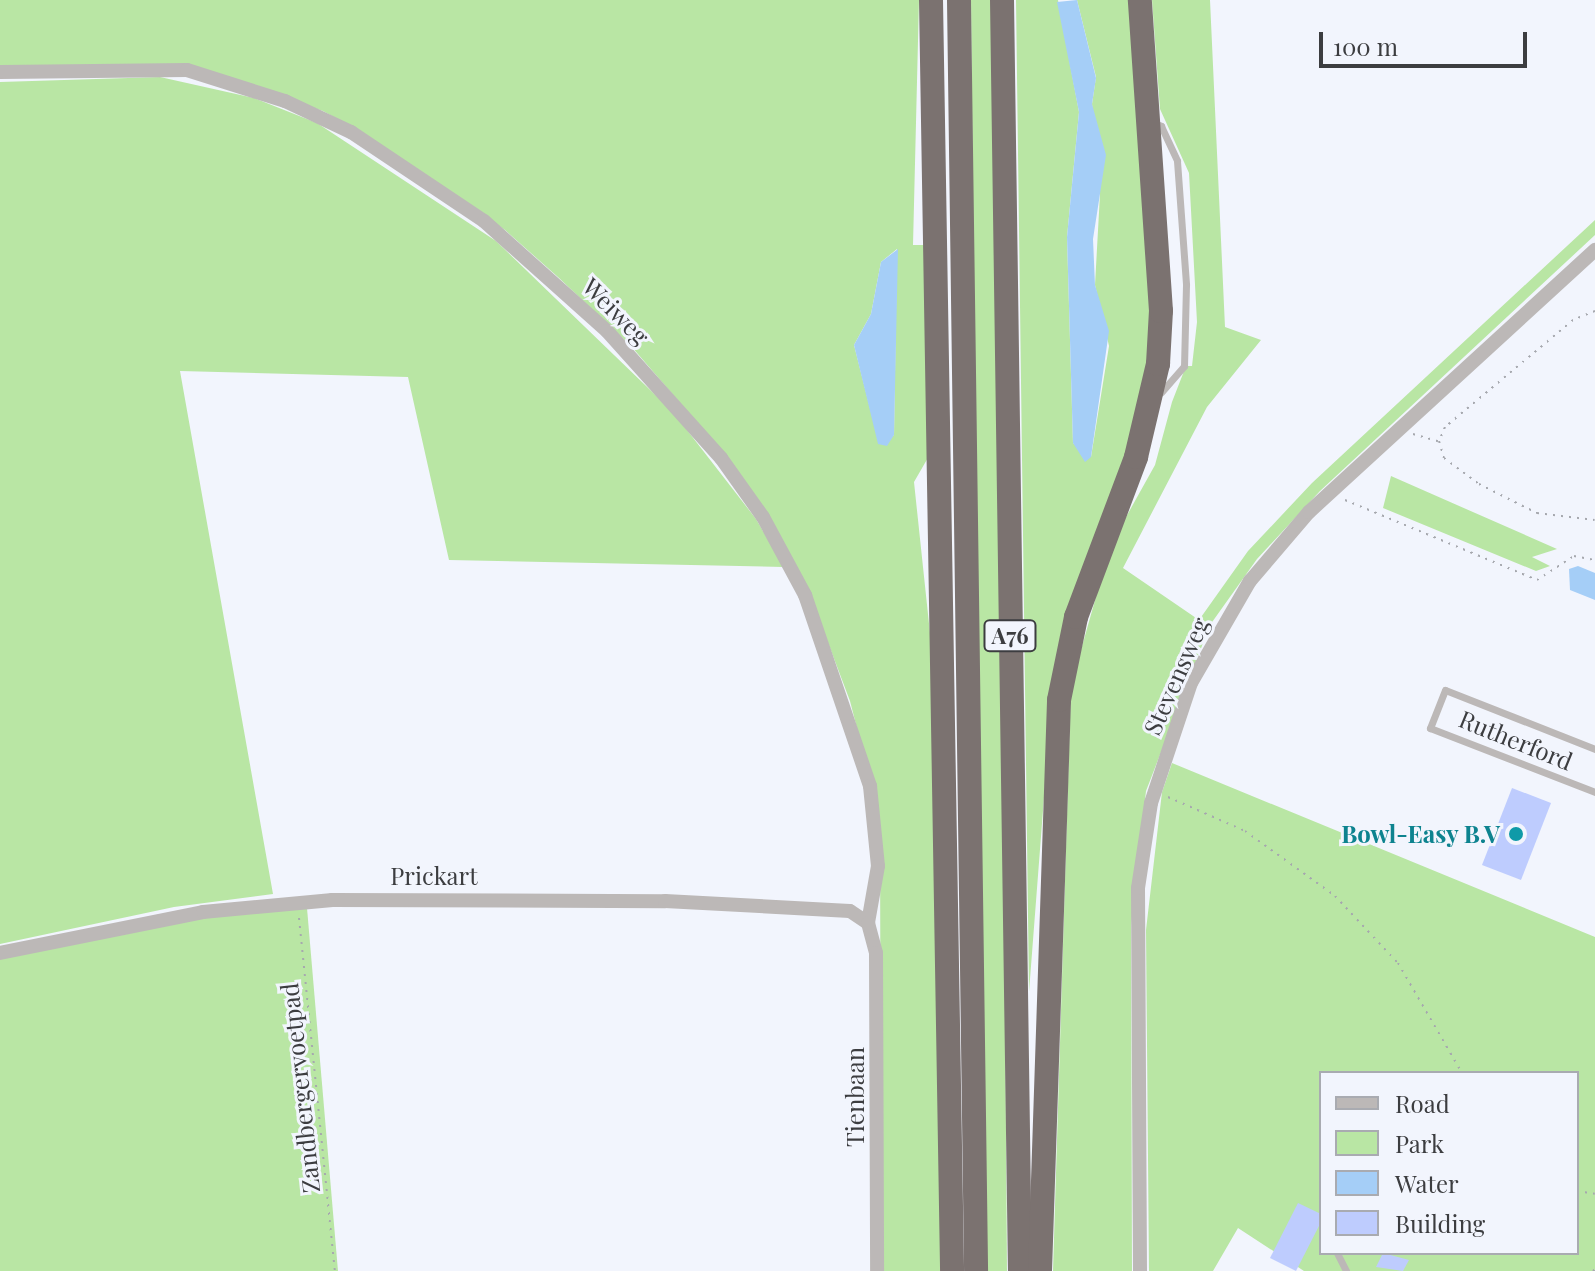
<!DOCTYPE html>
<style>
body{margin:0}
#map{position:relative;width:1595px;height:1271px;overflow:hidden;background:#f2f5fd;font-family:"Playfair Display",serif}
div>[style]{position:absolute}
[style*='--x']{left:calc(var(--x)*1px);top:calc(var(--y)*1px);width:calc(var(--w)*1px);rotate:calc(var(--a)*1deg)}
.green>*{inset:0;background:#b9e6a4}
.water>*{inset:0;background:#a5cef7}
.building>*{inset:0;background:#beccfe}
.path>*{height:2px;margin-top:-1px;transform-origin:0;background:repeating-linear-gradient(90deg,#a6a8ae 0 2px,transparent 0 8px)}
.lane>*{height:7px;margin:-3.5px;padding:0 3.5px;transform-origin:3.5px;border-radius:3.5px;background:#bcb8b7}
.street>*{height:14px;margin:-7px;padding:0 7px;transform-origin:7px;border-radius:7px;background:#bcb8b7}
.highway>*{height:24px;margin:-12px;padding:0 12px;transform-origin:12px;border-radius:12px;background:#7b7270}
.dots>*{width:22px;height:22px;translate:-50% -50%;box-sizing:border-box;border:4px solid #f2f5fd;border-radius:50%}
span{translate:-50% -50%;white-space:nowrap;text-align:center;line-height:1.15;-webkit-text-stroke:6px #f2f5fd;paint-order:stroke}
.shield-label span{padding:2px 6px;background:#f2f5fd;border:2px solid;border-radius:6px;-webkit-text-stroke-width:0}
.shield-label{font-size:22px;color:#3c3d40;font-weight:700}
.street-label{font-size:24px;color:#3c3d40}
.culture-label{font-size:24px;color:#0d838f;font-weight:700}
.right{translate:-100% -50%;text-align:right}
.legend{position:absolute;left:1319px;top:1071px;width:260px;height:184px;box-sizing:border-box;background:#f2f5fd;border:2px solid #a9abb1;margin:0;padding:10px 14px;list-style:none;font-size:24px;color:#3c3d40}
.legend li{display:flex;align-items:center;gap:16px;height:40px}
.legend b{width:40px;border:2px solid #a9abb1}
.scale{position:absolute;left:1319px;top:32px;width:208px;height:36px;box-sizing:border-box;border:4px solid #3c3d40;border-top:0;padding-left:10px;font-size:24px;line-height:28px;white-space:nowrap;color:#3c3d40;-webkit-text-stroke:6px #f2f5fd;paint-order:stroke}
</style>
<div id="map">
<div class="green">
<div style="clip-path:polygon(evenodd,0 0,919px 0,913px 245px,924px 245px,929px 456px,914px 482px,932px 652px,942px 1271px,881px 1271px,880px 818px,850px 701px,821px 624px,731px 462px,631px 346px,559px 278px,505px 230px,368px 136px,323px 111px,195px 67px,0 68px,0 0,897px 249px,894px 435px,879px 444px,854px 345px,871px 314px,881px 262px,897px 249px)"></div>
<div style="clip-path:polygon(971px 0,998px 0,1007px 1271px,983px 1271px)"></div>
<div style="clip-path:polygon(1016px 0,1058px 0,1079px 112px,1067px 237px,1073px 443px,1091px 457px,1109px 346px,1095px 285px,1100px 194px,1092px 104px,1096px 77px,1077px 0,1132px 0,1153px 317px,1151px 380px,1053px 681px,1029px 992px)"></div>
<div style="clip-path:polygon(1152px 0,1210px 0,1225px 327px,1261px 340px,1207px 407px,1123px 568px,1199px 620px,1248px 551px,1312px 483px,1595px 220px,1595px 235px,1320px 491px,1257px 559px,1210px 625px,1146px 791px,1131px 925px,1132px 1271px,1053px 1271px,1071px 685px,1111px 544px,1155px 465px,1172px 402px,1186px 366px,1192px 366px,1197px 322px,1189px 173px,1160px 109px)"></div>
<div style="clip-path:polygon(160px 77px,254px 98px,317px 123px,496px 241px,673px 412px,756px 519px,784px 567px,449px 560px,408px 377px,180px 371px,273px 894px,174px 907px,0 944px,0 82px)"></div>
<div style="clip-path:polygon(1391px 476px,1557px 549px,1532px 557px,1550px 566px,1536px 571px,1383px 508px)"></div>
<div style="clip-path:polygon(evenodd,1172px 763px,1595px 937px,1595px 1271px,1304px 1271px,1238px 1228px,1213px 1271px,1149px 1271px,1146px 930px,1162px 792px,1172px 763px,1321px 1073px,1577px 1073px,1577px 1253px,1321px 1253px,1321px 1073px)"></div>
<div style="clip-path:polygon(307px 908px,338px 1271px,0 1271px,0 956px,179px 919px)"></div>
</div>
<div class="water">
<div style="clip-path:polygon(1077px 0,1096px 78px,1092px 104px,1106px 155px,1093px 239px,1095px 285px,1109px 331px,1091px 457px,1085px 462px,1073px 443px,1067px 237px,1079px 112px,1057px 2px)"></div>
<div style="clip-path:polygon(898px 249px,894px 435px,887px 446px,878px 444px,854px 345px,871px 314px,881px 262px)"></div>
<div style="clip-path:polygon(1578px 566px,1595px 573px,1595px 600px,1570px 590px,1569px 569px)"></div>
</div>
<div class="building">
<div style="clip-path:polygon(1512px 788px,1551px 803px,1521px 880px,1482px 865px)"></div>
<div style="clip-path:polygon(1298px 1203px,1321px 1214px,1321px 1222px,1296px 1271px,1270px 1258px)"></div>
<div style="clip-path:polygon(1383px 1253px,1409px 1260px,1403px 1271px,1376px 1267px)"></div>
</div>
<div class="path">
<div style="--x:1595;--y:311;--w:24;--a:158"></div>
<div style="--x:1573;--y:320;--w:167;--a:140.1"></div>
<div style="--x:1445;--y:427;--w:15;--a:113"></div>
<div style="--x:1439;--y:441;--w:18;--a:74"></div>
<div style="--x:1444;--y:458;--w:44;--a:36.6"></div>
<div style="--x:1479;--y:484;--w:65;--a:26.6"></div>
<div style="--x:1537;--y:513;--w:58;--a:6.9"></div>
<div style="--x:1413;--y:434;--w:26;--a:16"></div>
<div style="--x:1345;--y:500;--w:208;--a:22.6"></div>
<div style="--x:1537;--y:580;--w:44;--a:-33"></div>
<div style="--x:1574;--y:556;--w:21;--a:11"></div>
<div style="--x:1168;--y:797;--w:84;--a:23.8"></div>
<div style="--x:1245;--y:831;--w:111;--a:35.8"></div>
<div style="--x:1335;--y:896;--w:92;--a:46.8"></div>
<div style="--x:1398;--y:963;--w:127;--a:59.8"></div>
<div style="--x:299;--y:918;--w:355;--a:84.2"></div>
<div style="--x:1577;--y:1191;--w:18;--a:9"></div>
<div style="--x:1593;--y:1271;--w:3;--a:-45"></div>
</div>
<div class="lane">
<div style="--x:1152;--y:122;--w:10;--a:24"></div>
<div style="--x:1161;--y:126;--w:38;--a:65"></div>
<div style="--x:1177;--y:161;--w:124;--a:85.8"></div>
<div style="--x:1186;--y:285;--w:81;--a:91.4"></div>
<div style="--x:1184;--y:366;--w:35;--a:131"></div>
<div style="--x:1595;--y:749;--w:161;--a:-158.5"></div>
<div style="--x:1445;--y:690;--w:41;--a:111.5"></div>
<div style="--x:1430;--y:728;--w:177;--a:21.2"></div>
<div style="--x:1337;--y:1253;--w:20;--a:63"></div>
</div>
<div class="street">
<div style="--x:0;--y:72;--w:187;--a:-0.6"></div>
<div style="--x:187;--y:70;--w:103;--a:17.6"></div>
<div style="--x:285;--y:101;--w:73;--a:25.2"></div>
<div style="--x:351;--y:132;--w:160;--a:33.8"></div>
<div style="--x:484;--y:221;--w:165;--a:41.8"></div>
<div style="--x:607;--y:331;--w:171;--a:48.1"></div>
<div style="--x:721;--y:458;--w:72;--a:54.6"></div>
<div style="--x:763;--y:517;--w:89;--a:61.7"></div>
<div style="--x:805;--y:595;--w:202;--a:71.2"></div>
<div style="--x:870;--y:786;--w:80;--a:84.3"></div>
<div style="--x:878;--y:866;--w:58;--a:100"></div>
<div style="--x:0;--y:953;--w:207;--a:-11.4"></div>
<div style="--x:203;--y:912;--w:130;--a:-5.3"></div>
<div style="--x:332;--y:900;--w:333;--a:0.2"></div>
<div style="--x:665;--y:901;--w:185;--a:3.1"></div>
<div style="--x:850;--y:911;--w:22;--a:34"></div>
<div style="--x:868;--y:923;--w:31;--a:75"></div>
<div style="--x:876;--y:953;--w:318;--a:89.8"></div>
<div style="--x:1140;--y:1271;--w:383;--a:-90.3"></div>
<div style="--x:1138;--y:888;--w:86;--a:-81.3"></div>
<div style="--x:1151;--y:803;--w:126;--a:-71.6"></div>
<div style="--x:1191;--y:683;--w:118;--a:-60"></div>
<div style="--x:1250;--y:581;--w:91;--a:-49.5"></div>
<div style="--x:1309;--y:512;--w:388;--a:-42.5"></div>
</div>
<div class="highway">
<div style="--x:931;--y:0;--w:1271;--a:89.05"></div>
<div style="--x:959;--y:0;--w:1271;--a:89.23"></div>
<div style="--x:1002;--y:0;--w:1271;--a:89.19"></div>
<div style="--x:1040;--y:1271;--w:571;--a:-88.09"></div>
<div style="--x:1059;--y:700;--w:85;--a:-78.4"></div>
<div style="--x:1076;--y:617;--w:171;--a:-69.4"></div>
<div style="--x:1136;--y:457;--w:96;--a:-76.7"></div>
<div style="--x:1158;--y:364;--w:53;--a:-86.8"></div>
<div style="--x:1161;--y:311;--w:312;--a:-93.9"></div>
</div>
<div class="dots">
<div style="left:1516px;top:834px;background:#0f9aa8"></div>
</div>
<div class="shield-label">
<span style="left:1010px;top:636px">A76</span>
</div>
<div class="street-label">
<span style="left:616px;top:311px;rotate:45deg">Weiweg</span>
<span style="left:1176px;top:676px;rotate:-66deg">Stevensweg</span>
<span style="left:1516px;top:740px;rotate:22deg">Rutherford</span>
<span style="left:434px;top:876px">Prickart</span>
<span style="left:300px;top:1088px;rotate:-96deg">Zandbergervoetpad</span>
<span style="left:855px;top:1097px;rotate:-90deg">Tienbaan</span>
</div>
<div class="culture-label">
<span class="right" style="left:1500px;top:834px">Bowl-Easy B.V</span>
</div>
<ul class="legend">
<li><b style="height:10px;background:#bcb8b7"></b>Road</li>
<li><b style="height:22px;background:#b9e6a4"></b>Park</li>
<li><b style="height:22px;background:#a5cef7"></b>Water</li>
<li><b style="height:22px;background:#beccfe"></b>Building</li>
</ul>
<div class="scale">100 m</div>
</div>
